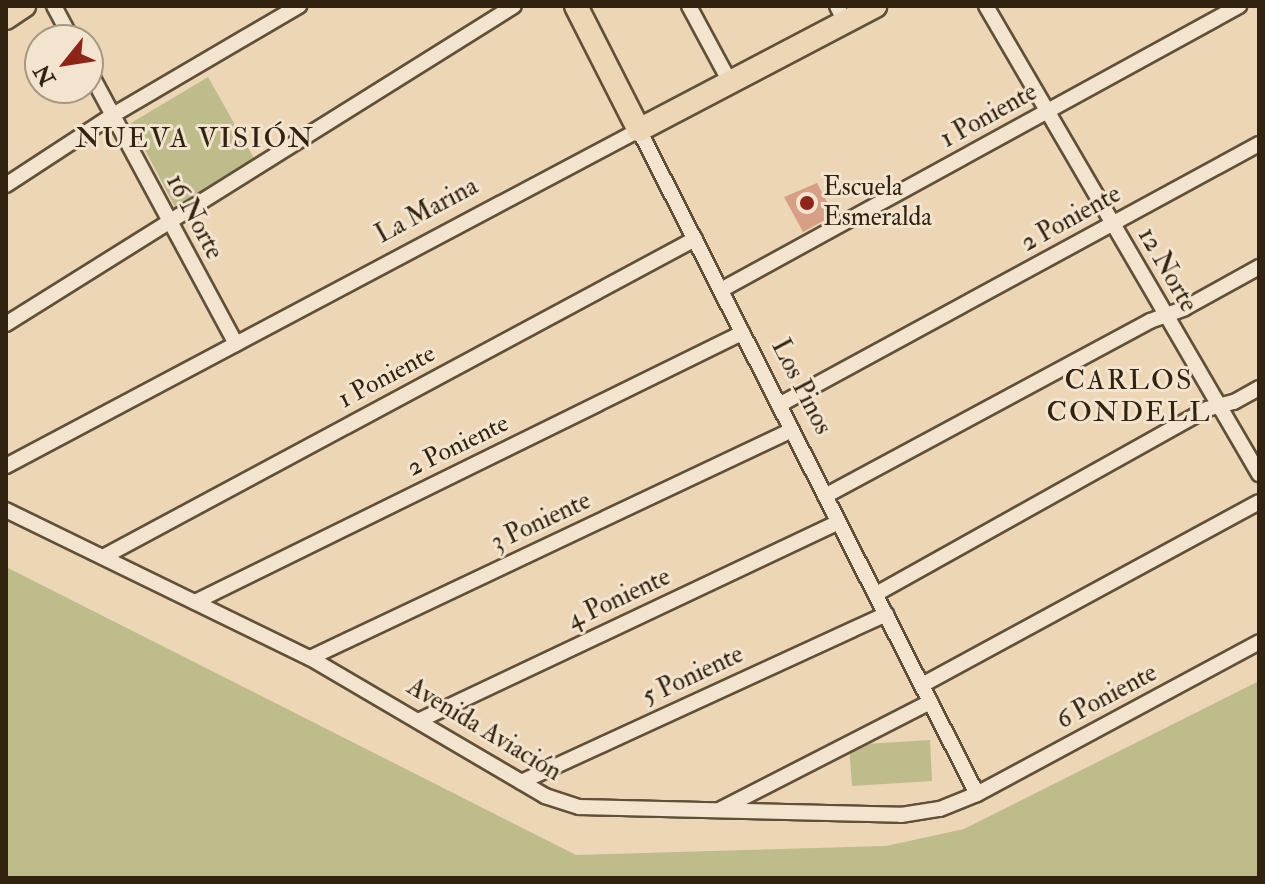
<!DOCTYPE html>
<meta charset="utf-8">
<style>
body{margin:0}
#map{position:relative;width:1265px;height:884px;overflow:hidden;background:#ecd6b5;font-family:"IM FELL Double Pica",serif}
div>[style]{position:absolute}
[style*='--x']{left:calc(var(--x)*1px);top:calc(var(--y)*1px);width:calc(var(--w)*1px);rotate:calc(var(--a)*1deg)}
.green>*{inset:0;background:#bdbc8a}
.building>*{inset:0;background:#d7a086}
.roads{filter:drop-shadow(2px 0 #605038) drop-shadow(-2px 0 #605038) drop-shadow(0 2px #605038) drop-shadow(0 -2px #605038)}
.minor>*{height:14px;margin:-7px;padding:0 7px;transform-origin:7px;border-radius:7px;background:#f3e4cf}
.primary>*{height:22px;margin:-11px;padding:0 11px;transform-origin:11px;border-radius:11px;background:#ecd6b5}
.dots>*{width:22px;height:22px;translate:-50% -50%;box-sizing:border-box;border:4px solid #f3e4cf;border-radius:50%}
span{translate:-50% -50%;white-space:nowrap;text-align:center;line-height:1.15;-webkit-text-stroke:6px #f3e4cf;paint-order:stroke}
.street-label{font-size:26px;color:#31230f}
.poi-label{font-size:26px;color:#31230f}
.left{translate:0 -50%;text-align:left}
.neighbourhood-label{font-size:28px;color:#31230f;letter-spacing:2px}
.frame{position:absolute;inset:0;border:8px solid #31230f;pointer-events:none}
.north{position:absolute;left:24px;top:24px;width:80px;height:80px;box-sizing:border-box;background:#f3e4cf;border:2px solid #a59782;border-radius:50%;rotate:240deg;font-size:22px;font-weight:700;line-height:32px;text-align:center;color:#31230f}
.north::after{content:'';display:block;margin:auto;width:28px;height:36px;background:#8f2418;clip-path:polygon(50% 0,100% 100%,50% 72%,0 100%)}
</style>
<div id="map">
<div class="green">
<div style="clip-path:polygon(208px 77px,256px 162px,176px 209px,131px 123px)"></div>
<div style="clip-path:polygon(6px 567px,576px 855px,886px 846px,964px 829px,1259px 681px,1259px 878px,6px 878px)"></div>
<div style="clip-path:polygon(930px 740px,932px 781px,852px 786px,849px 745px)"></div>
</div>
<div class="building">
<div style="clip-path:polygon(817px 183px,834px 215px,803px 232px,784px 197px)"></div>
</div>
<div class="roads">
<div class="minor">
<div style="--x:54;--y:6;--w:38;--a:62"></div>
<div style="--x:689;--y:6;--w:86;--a:61.7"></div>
<div style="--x:837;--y:6;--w:18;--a:63"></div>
<div style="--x:986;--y:6;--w:542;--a:59.74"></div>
<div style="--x:88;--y:69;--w:312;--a:61.7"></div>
<div style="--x:6;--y:185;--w:128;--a:-33.2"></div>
<div style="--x:113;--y:115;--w:216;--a:-30.4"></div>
<div style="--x:721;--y:290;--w:591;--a:-28.73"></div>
<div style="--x:6;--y:324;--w:599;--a:-32.05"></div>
<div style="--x:779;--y:405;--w:546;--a:-28.54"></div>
<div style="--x:6;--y:466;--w:717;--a:-27.96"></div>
<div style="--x:639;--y:130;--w:745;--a:63.02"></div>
<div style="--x:825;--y:496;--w:369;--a:-28.3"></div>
<div style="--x:1150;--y:321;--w:37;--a:-20"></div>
<div style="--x:1185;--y:308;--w:85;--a:-29"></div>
<div style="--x:6;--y:510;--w:338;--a:26"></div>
<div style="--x:310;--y:658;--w:273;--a:30.4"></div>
<div style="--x:545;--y:796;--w:36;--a:18"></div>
<div style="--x:579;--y:807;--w:322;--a:1.4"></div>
<div style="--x:901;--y:815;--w:39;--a:-9"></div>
<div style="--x:940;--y:809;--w:40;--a:-22"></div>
<div style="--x:977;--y:794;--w:320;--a:-28.3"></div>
<div style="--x:103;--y:557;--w:672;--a:-28.24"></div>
<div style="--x:876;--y:594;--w:379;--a:-29.2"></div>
<div style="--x:1207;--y:409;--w:28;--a:-15"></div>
<div style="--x:1234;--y:402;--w:29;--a:-29"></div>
<div style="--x:195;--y:602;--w:610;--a:-26.19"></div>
<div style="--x:310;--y:658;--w:533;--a:-25.32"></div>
<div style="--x:922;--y:685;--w:383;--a:-28.5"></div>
<div style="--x:420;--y:720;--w:463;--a:-25.3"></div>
<div style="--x:521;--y:782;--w:402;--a:-24.7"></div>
<div style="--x:721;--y:809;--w:235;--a:-27.1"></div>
</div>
<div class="primary">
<div style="--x:576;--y:6;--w:139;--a:63.1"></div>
<div style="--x:639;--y:130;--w:267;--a:-27.7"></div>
<div style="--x:6;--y:18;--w:22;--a:-34"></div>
</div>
</div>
<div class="dots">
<div style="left:807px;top:203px;background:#8f2418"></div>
</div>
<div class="street-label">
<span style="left:989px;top:116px;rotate:-29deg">1 Poniente</span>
<span style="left:427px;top:211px;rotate:-28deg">La Marina</span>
<span style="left:194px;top:217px;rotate:62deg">16 Norte</span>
<span style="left:1071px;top:219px;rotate:-29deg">2 Poniente</span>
<span style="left:1167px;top:270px;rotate:60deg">12 Norte</span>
<span style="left:387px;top:377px;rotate:-28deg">1 Poniente</span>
<span style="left:801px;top:387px;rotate:63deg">Los Pinos</span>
<span style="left:458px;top:446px;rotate:-26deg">2 Poniente</span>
<span style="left:541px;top:522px;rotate:-25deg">3 Poniente</span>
<span style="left:619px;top:599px;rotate:-25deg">4 Poniente</span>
<span style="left:693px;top:676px;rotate:-25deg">5 Poniente</span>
<span style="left:1107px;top:697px;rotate:-28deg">6 Poniente</span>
<span style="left:484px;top:730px;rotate:31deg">Avenida Aviación</span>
</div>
<div class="poi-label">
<span class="left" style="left:823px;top:203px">Escuela<br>Esmeralda</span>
</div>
<div class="neighbourhood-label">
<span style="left:195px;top:139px">NUEVA VISIÓN</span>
<span style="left:1129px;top:397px">CARLOS<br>CONDELL</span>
</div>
<div class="frame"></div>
<div class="north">N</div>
</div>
